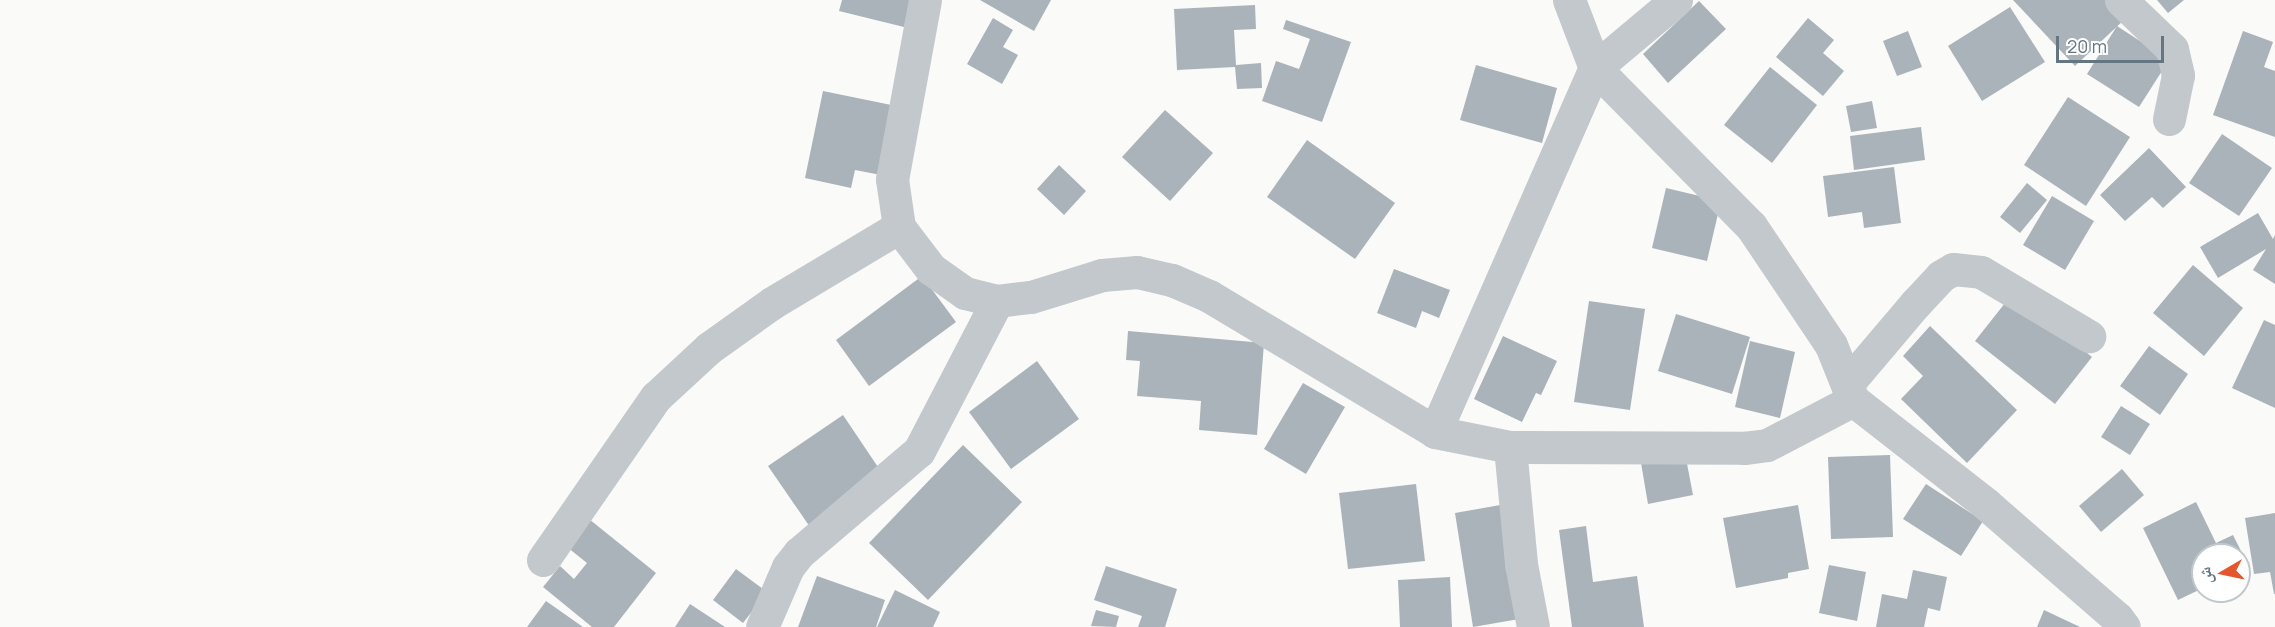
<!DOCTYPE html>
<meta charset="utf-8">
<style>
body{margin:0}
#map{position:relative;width:2275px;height:627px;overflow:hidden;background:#fafaf8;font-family:Manrope,"Noto Naskh Arabic",sans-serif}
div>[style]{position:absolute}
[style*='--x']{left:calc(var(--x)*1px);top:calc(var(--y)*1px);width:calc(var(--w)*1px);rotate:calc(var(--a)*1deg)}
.building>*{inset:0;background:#aab3b9}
.street>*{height:33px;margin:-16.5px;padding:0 16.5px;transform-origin:16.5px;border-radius:16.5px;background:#c3c8cc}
span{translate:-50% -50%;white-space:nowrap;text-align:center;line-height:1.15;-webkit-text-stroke:6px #fff;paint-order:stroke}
.north{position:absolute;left:2191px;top:543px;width:60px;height:60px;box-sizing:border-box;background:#fff;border:2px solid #c1c8cd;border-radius:50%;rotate:261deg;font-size:16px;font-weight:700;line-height:24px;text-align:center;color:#657683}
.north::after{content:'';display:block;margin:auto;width:21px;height:27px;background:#e4572e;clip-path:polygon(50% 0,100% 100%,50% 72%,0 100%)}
.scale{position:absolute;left:2056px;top:36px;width:108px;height:27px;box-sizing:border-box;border:3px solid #657683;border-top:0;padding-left:8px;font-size:18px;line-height:21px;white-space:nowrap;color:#657683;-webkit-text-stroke:4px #fff;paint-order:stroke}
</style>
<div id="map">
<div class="building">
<div style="clip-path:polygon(842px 0,911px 0,904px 27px,839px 11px)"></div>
<div style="clip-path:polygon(980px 0,1051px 0,1034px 31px)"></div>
<div style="clip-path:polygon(2013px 0,2109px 0,2126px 18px,2075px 66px)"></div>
<div style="clip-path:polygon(2157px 0,2184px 0,2168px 13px)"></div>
<div style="clip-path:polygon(1699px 1px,1726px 29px,1668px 83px,1643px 54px)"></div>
<div style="clip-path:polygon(1255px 5px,1256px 29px,1234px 30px,1236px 65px,1261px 63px,1262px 88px,1237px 89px,1235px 67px,1177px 70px,1174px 9px)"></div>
<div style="clip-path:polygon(2010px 7px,2045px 62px,1982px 101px,1948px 46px)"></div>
<div style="clip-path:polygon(993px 18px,1013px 30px,1003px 47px,1018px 55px,1002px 84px,967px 64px)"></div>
<div style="clip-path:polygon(1808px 18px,1834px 40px,1823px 53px,1844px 71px,1823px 96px,1776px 57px)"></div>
<div style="clip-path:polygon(1286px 20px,1351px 42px,1322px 122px,1262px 101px,1276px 61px,1299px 69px,1310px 39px,1283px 29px)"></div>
<div style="clip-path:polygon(2117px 26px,2169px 60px,2139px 107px,2087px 74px)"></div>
<div style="clip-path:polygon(1908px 31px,1922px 67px,1897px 76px,1883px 41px)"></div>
<div style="clip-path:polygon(2243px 31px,2273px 42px,2264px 67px,2275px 71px,2275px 137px,2213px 115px)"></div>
<div style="clip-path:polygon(1476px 65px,1557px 88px,1542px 143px,1460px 120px)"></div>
<div style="clip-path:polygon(1770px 67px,1817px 105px,1772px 163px,1724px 125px)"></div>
<div style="clip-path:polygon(823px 91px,901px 107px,886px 176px,855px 170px,851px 188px,805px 178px)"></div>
<div style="clip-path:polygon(2068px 97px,2130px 137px,2086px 206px,2024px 165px)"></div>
<div style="clip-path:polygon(1872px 101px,1877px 128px,1851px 132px,1846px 106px)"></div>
<div style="clip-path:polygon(1165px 110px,1213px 153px,1170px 201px,1122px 157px)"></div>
<div style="clip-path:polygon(1921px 127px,1925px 160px,1854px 170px,1850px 136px)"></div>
<div style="clip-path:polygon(2222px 134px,2272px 168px,2239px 216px,2189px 183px)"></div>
<div style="clip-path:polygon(1307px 140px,1395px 203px,1355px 259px,1267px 197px)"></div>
<div style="clip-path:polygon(2149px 148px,2186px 187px,2163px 208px,2152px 197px,2125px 221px,2100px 195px)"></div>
<div style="clip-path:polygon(1059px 165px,1086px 191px,1064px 215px,1037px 189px)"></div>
<div style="clip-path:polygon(1894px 167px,1901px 223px,1864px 228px,1862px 212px,1828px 217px,1823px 176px)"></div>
<div style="clip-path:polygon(2027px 183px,2047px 200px,2020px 233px,2000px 217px)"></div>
<div style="clip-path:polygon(1666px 188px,1721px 201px,1707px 261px,1652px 248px)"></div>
<div style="clip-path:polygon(2052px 196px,2094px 221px,2065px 270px,2023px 245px)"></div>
<div style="clip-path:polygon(2258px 213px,2273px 239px,2275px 235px,2275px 284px,2253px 270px,2266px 249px,2218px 278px,2200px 247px)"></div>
<div style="clip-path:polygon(2193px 265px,2243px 308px,2204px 356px,2153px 313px)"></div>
<div style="clip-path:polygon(1394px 269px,1450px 290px,1439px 318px,1422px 311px,1416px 328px,1377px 313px)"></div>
<div style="clip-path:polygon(922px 276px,956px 322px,869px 386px,836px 340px)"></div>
<div style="clip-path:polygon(2013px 293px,2092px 357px,2055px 404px,1975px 341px)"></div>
<div style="clip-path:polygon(1589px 301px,1645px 309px,1630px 410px,1574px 402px)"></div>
<div style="clip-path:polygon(1676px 314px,1750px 337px,1732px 394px,1658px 371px)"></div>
<div style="clip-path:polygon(2264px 320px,2275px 325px,2275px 408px,2232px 388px)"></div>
<div style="clip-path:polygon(1930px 326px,2017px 410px,1967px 463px,1901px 399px,1923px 376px,1903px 356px)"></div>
<div style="clip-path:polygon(1128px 331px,1264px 343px,1257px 435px,1199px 430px,1201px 401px,1137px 396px,1140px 361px,1126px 360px)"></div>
<div style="clip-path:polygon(1503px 336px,1557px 361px,1541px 395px,1536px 393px,1522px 422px,1474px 399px)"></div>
<div style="clip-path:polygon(1750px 341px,1795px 352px,1780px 418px,1735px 407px)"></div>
<div style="clip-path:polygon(2149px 346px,2188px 374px,2160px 415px,2120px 386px)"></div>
<div style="clip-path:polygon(1037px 361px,1079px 419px,1011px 469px,969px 412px)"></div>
<div style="clip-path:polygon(1303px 383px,1345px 407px,1306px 474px,1264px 449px)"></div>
<div style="clip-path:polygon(2121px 406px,2150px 424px,2130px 455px,2101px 437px)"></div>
<div style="clip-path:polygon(843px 415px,884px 476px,810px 527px,768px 466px)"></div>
<div style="clip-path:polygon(963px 445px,1022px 502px,928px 600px,869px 543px)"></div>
<div style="clip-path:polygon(1684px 448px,1693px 495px,1648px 504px,1640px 457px)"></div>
<div style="clip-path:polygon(1890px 455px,1893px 537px,1831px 539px,1828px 457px)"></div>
<div style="clip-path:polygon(2122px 469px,2144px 495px,2101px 532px,2079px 506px)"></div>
<div style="clip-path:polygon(1416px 484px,1425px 561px,1348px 569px,1339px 493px)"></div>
<div style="clip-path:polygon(1926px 484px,1983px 521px,1961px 556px,1903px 519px)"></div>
<div style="clip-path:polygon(2196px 502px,2216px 543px,2233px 535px,2248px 565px,2239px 570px,2239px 555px,2203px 555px,2203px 588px,2178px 600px,2143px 528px)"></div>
<div style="clip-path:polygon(1506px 504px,1525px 618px,1473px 627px,1455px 513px)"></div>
<div style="clip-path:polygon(1798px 505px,1809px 569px,1788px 573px,1788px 578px,1736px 588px,1723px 518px)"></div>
<div style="clip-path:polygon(2275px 513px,2275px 594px,2274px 594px,2270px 572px,2254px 574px,2245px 518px)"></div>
<div style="clip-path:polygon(589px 519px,656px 573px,614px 627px,592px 627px,543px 587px,560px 566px,574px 579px,587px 563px,567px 547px)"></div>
<div style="clip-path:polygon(1586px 526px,1593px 582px,1637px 576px,1644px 627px,1572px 627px,1559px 530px)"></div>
<div style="clip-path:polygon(1829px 565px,1866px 572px,1857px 621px,1819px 613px)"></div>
<div style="clip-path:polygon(1106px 566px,1177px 589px,1165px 627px,1138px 627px,1142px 616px,1094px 600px)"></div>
<div style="clip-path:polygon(736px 569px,767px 592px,743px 623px,713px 600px)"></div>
<div style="clip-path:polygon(1913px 570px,1947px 577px,1940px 611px,1928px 608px,1924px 627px,1876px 627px,1882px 594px,1907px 599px)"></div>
<div style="clip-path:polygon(817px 576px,885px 600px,876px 627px,798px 627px)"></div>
<div style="clip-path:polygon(1450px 577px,1452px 627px,1400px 627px,1398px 580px)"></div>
<div style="clip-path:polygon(895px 590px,940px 612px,933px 627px,877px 627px)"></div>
<div style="clip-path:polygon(546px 601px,583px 627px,527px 627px)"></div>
<div style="clip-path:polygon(690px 604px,725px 627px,675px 627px)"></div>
<div style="clip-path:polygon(1096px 610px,1119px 616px,1116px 627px,1091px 626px)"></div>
<div style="clip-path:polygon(2044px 610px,2080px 627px,2037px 627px)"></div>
</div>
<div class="street">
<div style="--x:925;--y:0;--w:182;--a:100.4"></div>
<div style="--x:892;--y:179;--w:49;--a:81.7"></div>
<div style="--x:899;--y:227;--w:53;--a:52.7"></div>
<div style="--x:931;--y:269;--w:42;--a:35.2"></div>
<div style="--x:965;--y:293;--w:33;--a:14"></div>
<div style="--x:997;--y:301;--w:34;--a:-7"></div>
<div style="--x:1031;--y:297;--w:74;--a:-17.2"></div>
<div style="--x:1102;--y:275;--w:35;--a:-5"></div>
<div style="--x:1137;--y:272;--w:36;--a:13"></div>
<div style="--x:1172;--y:280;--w:40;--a:23.4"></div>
<div style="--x:1209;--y:296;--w:264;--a:31"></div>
<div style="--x:1435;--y:432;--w:76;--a:11.3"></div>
<div style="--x:1510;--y:447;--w:234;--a:0.2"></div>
<div style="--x:1744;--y:448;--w:23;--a:-7"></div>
<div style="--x:1767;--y:445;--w:97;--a:-27.6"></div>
<div style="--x:1853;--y:400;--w:169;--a:38"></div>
<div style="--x:1986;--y:504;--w:174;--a:41"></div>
<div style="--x:2117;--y:618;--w:11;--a:52"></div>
<div style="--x:1676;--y:0;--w:106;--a:140"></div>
<div style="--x:1595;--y:68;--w:222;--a:45.4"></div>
<div style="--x:1751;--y:226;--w:143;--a:56.1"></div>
<div style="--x:1831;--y:345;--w:59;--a:68.2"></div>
<div style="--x:2121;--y:0;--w:71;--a:43.9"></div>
<div style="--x:2172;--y:49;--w:27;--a:77"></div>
<div style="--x:2178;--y:75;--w:45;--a:101.6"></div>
<div style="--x:1848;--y:383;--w:104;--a:-49.7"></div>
<div style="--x:1915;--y:304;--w:38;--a:-47"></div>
<div style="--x:1941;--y:276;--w:14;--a:-30"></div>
<div style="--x:1953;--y:269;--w:28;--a:6"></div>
<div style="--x:1981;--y:272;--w:126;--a:30.7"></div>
<div style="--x:1435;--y:432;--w:398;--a:-66.3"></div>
<div style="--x:1595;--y:68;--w:73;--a:-110.9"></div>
<div style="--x:1510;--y:447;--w:118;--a:84.6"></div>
<div style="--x:1521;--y:564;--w:64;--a:79.2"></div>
<div style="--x:543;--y:560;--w:198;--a:-55.3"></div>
<div style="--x:656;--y:397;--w:72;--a:-42.8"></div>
<div style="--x:709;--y:348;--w:77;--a:-35.5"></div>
<div style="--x:772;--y:303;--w:148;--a:-30.9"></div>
<div style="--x:762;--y:627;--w:65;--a:-66.6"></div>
<div style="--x:788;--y:567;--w:18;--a:-52"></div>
<div style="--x:799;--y:553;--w:157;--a:-40.4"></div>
<div style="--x:919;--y:451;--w:169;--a:-62.5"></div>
</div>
<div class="north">ش</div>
<div class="scale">20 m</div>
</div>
